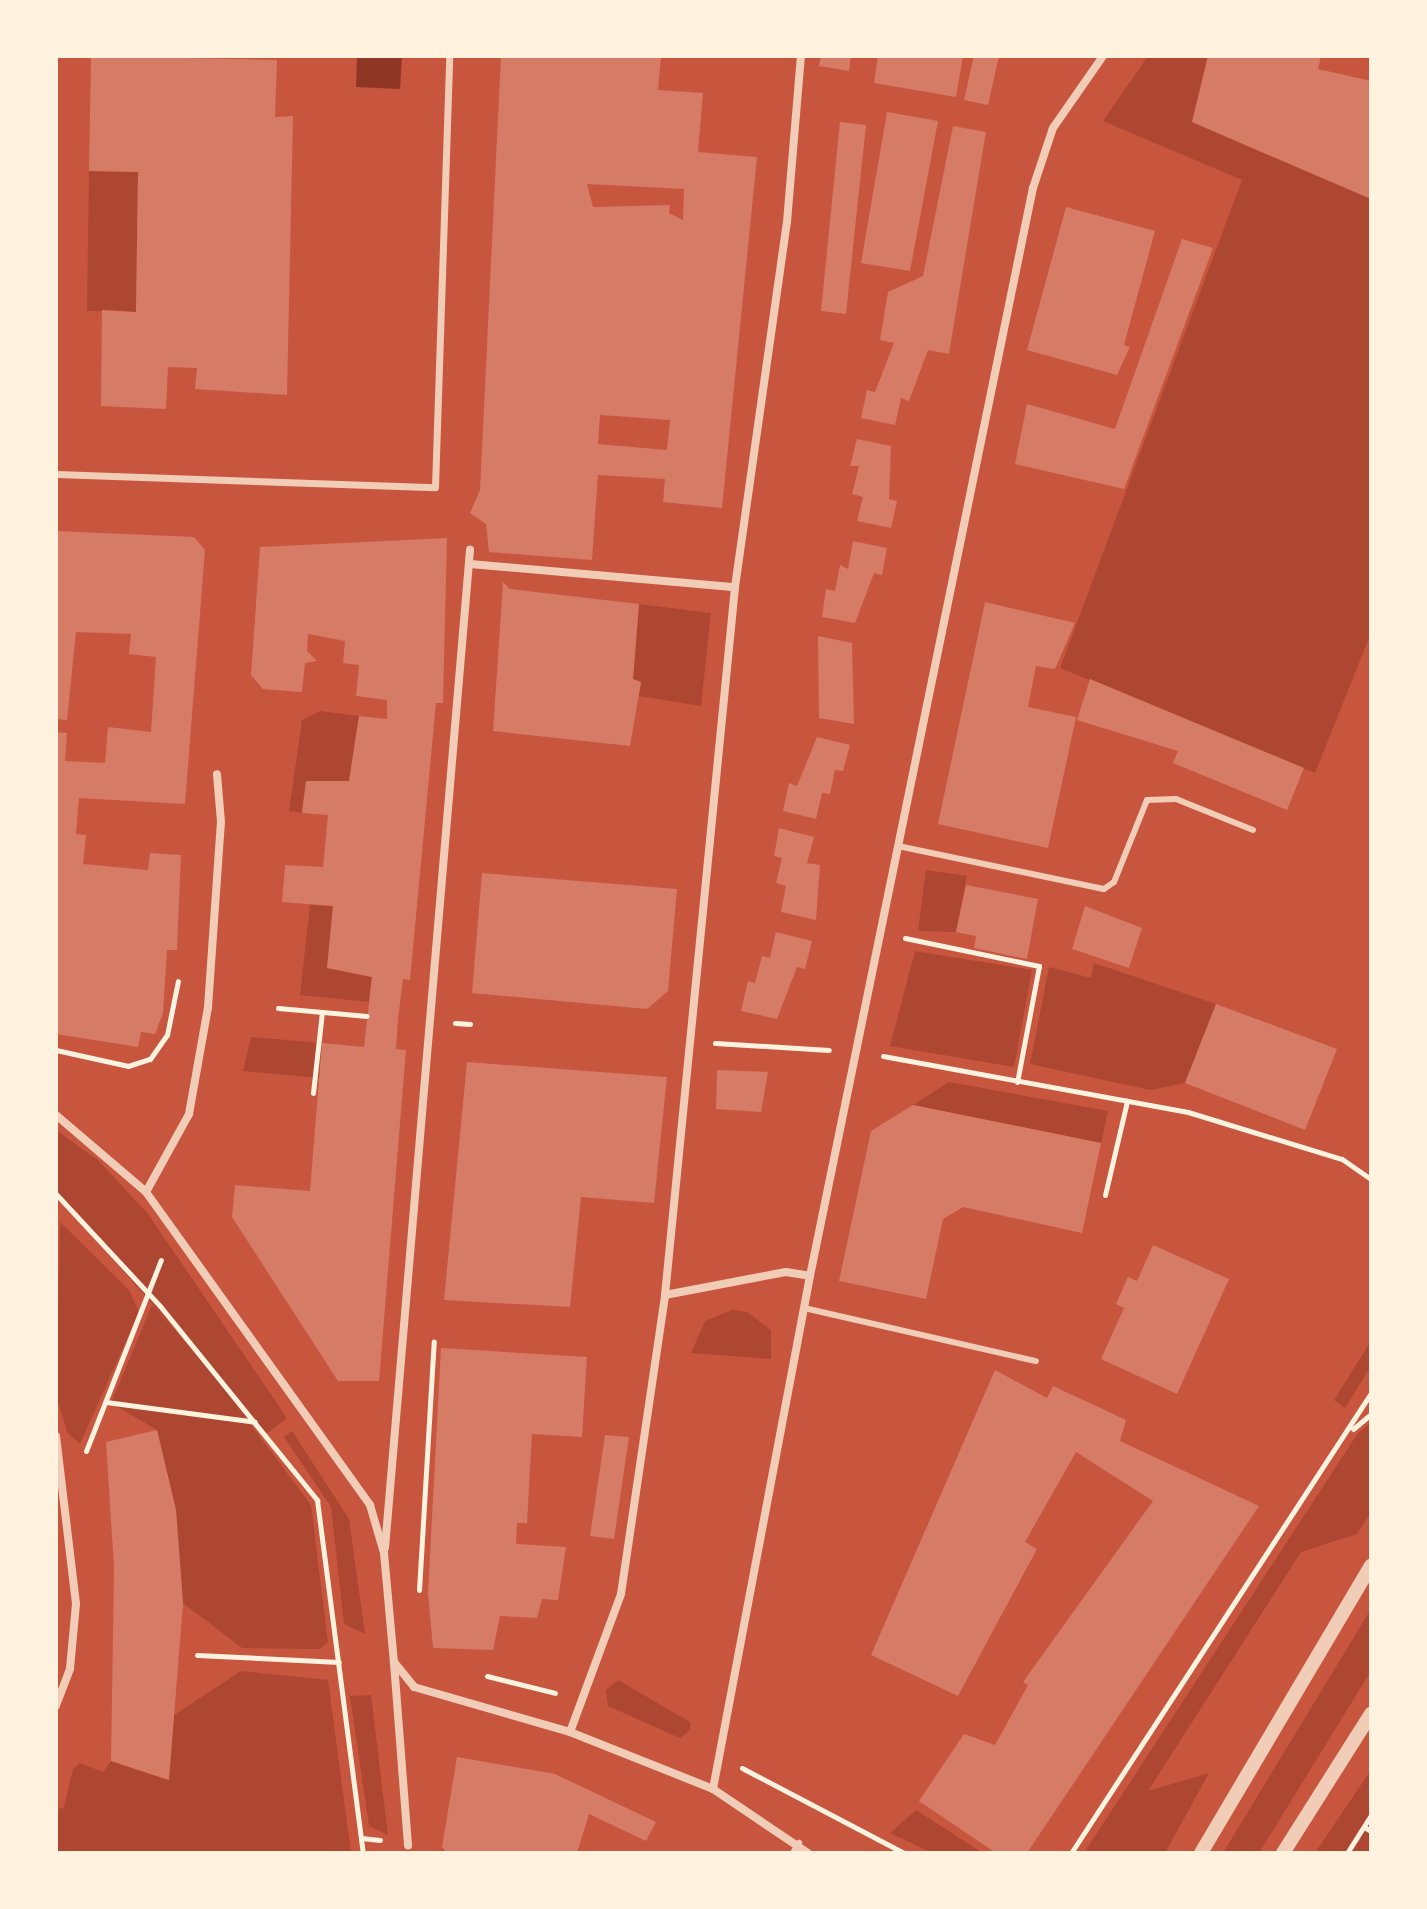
<!DOCTYPE html>
<style>
body{margin:0}
#map{position:relative;width:1427px;height:1909px;overflow:hidden;background:#c8553d;font-family:Arial,sans-serif}
div>[style]{position:absolute}
[style*='--x']{left:calc(var(--x)*1px);top:calc(var(--y)*1px);width:calc(var(--w)*1px);rotate:calc(var(--a)*1deg)}
.green>*{inset:0;background:#ae4732}
.water>*{inset:0;background:#8f3625}
.building>*{inset:0;background:#d67c66}
.path>*{height:5px;margin:-2.5px;padding:0 2.5px;transform-origin:2.5px;border-radius:2.5px;background:#fff3e0}
.service>*{height:6px;margin:-3px;padding:0 3px;transform-origin:3px;border-radius:3px;background:#f1ccb7}
.pedestrian>*{height:7px;margin:-3.5px;padding:0 3.5px;transform-origin:3.5px;border-radius:3.5px;background:#f1ccb7}
.minor>*{height:8px;margin:-4px;padding:0 4px;transform-origin:4px;border-radius:4px;background:#f1ccb7}
.tertiary>*{height:14px;margin:-7px;padding:0 7px;transform-origin:7px;border-radius:7px;background:#f1ccb7}
span{translate:-50% -50%;white-space:nowrap;text-align:center;line-height:1.15;-webkit-text-stroke:8px #fff3e0;paint-order:stroke}
.frame{position:absolute;inset:0;border:58px solid #fff3e0;pointer-events:none}
</style>
<div id="map">
<div class="green">
<div style="clip-path:polygon(1148px 56px,1208px 56px,1192px 122px,1371px 199px,1371px 633px,1315px 773px,1060px 668px,1242px 180px,1103px 121px)"></div>
<div style="clip-path:polygon(89px 171px,138px 172px,136px 312px,87px 311px)"></div>
<div style="clip-path:polygon(639px 604px,711px 613px,701px 706px,639px 696px,641px 682px,633px 679px)"></div>
<div style="clip-path:polygon(320px 711px,359px 716px,349px 781px,306px 781px,302px 813px,289px 811px,302px 720px)"></div>
<div style="clip-path:polygon(926px 870px,967px 876px,956px 932px,918px 931px)"></div>
<div style="clip-path:polygon(310px 905px,333px 906px,327px 968px,372px 977px,369px 1002px,300px 995px)"></div>
<div style="clip-path:polygon(915px 951px,1032px 970px,1014px 1067px,890px 1046px)"></div>
<div style="clip-path:polygon(1094px 963px,1216px 1004px,1185px 1083px,1150px 1090px,1030px 1064px,1049px 967px,1091px 978px)"></div>
<div style="clip-path:polygon(251px 1037px,322px 1043px,319px 1078px,243px 1071px)"></div>
<div style="clip-path:polygon(949px 1082px,1108px 1111px,1101px 1143px,913px 1105px)"></div>
<div style="clip-path:polygon(56px 1130px,98px 1160px,148px 1214px,287px 1418px,266px 1434px,249px 1422px,311px 1505px,328px 1642px,320px 1649px,242px 1648px,183px 1603px,176px 1510px,157px 1430px,111px 1403px,152px 1305px,229px 1391px,56px 1195px)"></div>
<div style="clip-path:polygon(60px 1222px,129px 1290px,139px 1312px,80px 1444px,67px 1432px,56px 1395px)"></div>
<div style="clip-path:polygon(732px 1310px,747px 1312px,771px 1330px,771px 1359px,691px 1353px,705px 1321px)"></div>
<div style="clip-path:polygon(1371px 1341px,1371px 1366px,1345px 1408px,1334px 1400px)"></div>
<div style="clip-path:polygon(1371px 1423px,1371px 1512px,1357px 1534px,1301px 1552px,1148px 1791px,1209px 1773px,1165px 1853px,1084px 1853px,1358px 1433px)"></div>
<div style="clip-path:polygon(292px 1431px,349px 1519px,365px 1634px,344px 1624px,331px 1507px,284px 1437px)"></div>
<div style="clip-path:polygon(1371px 1609px,1371px 1671px,1259px 1853px,1223px 1853px)"></div>
<div style="clip-path:polygon(241px 1671px,328px 1680px,351px 1853px,56px 1853px,56px 1810px,64px 1807px,73px 1769px,80px 1763px,103px 1772px,111px 1761px,168px 1780px,174px 1715px)"></div>
<div style="clip-path:polygon(618px 1680px,690px 1722px,690px 1730px,680px 1738px,608px 1706px,606px 1690px)"></div>
<div style="clip-path:polygon(371px 1695px,388px 1835px,369px 1826px,350px 1696px)"></div>
<div style="clip-path:polygon(1371px 1770px,1371px 1853px,1315px 1853px)"></div>
<div style="clip-path:polygon(916px 1810px,983px 1853px,932px 1853px,890px 1833px)"></div>
</div>
<div class="water">
<div style="clip-path:polygon(357px 56px,402px 56px,400px 89px,356px 87px)"></div>
</div>
<div class="building">
<div style="clip-path:polygon(91px 56px,277px 60px,275px 117px,293px 116px,287px 395px,195px 389px,197px 368px,168px 367px,166px 409px,101px 406px,102px 310px,136px 312px,138px 172px,89px 171px)"></div>
<div style="clip-path:polygon(evenodd,501px 56px,661px 56px,658px 90px,703px 93px,698px 152px,757px 157px,722px 508px,663px 502px,665px 479px,598px 475px,592px 560px,489px 552px,486px 524px,470px 513px,480px 490px,501px 56px,587px 184px,684px 189px,683px 220px,669px 213px,670px 205px,593px 207px,587px 184px,501px 56px,600px 415px,670px 420px,667px 450px,598px 444px,600px 415px)"></div>
<div style="clip-path:polygon(821px 56px,851px 56px,849px 71px,819px 66px)"></div>
<div style="clip-path:polygon(878px 56px,963px 56px,956px 97px,874px 83px)"></div>
<div style="clip-path:polygon(974px 56px,999px 56px,988px 105px,964px 100px)"></div>
<div style="clip-path:polygon(1208px 56px,1321px 56px,1318px 69px,1371px 81px,1371px 199px,1192px 122px)"></div>
<div style="clip-path:polygon(887px 112px,938px 121px,910px 271px,861px 263px)"></div>
<div style="clip-path:polygon(840px 122px,866px 125px,846px 314px,821px 311px)"></div>
<div style="clip-path:polygon(953px 126px,986px 132px,949px 354px,928px 350px,909px 401px,901px 398px,895px 425px,861px 418px,867px 390px,875px 392px,894px 343px,880px 340px,888px 292px,923px 276px)"></div>
<div style="clip-path:polygon(1066px 207px,1155px 231px,1124px 345px,1130px 347px,1117px 375px,1027px 350px)"></div>
<div style="clip-path:polygon(1182px 239px,1213px 248px,1124px 489px,1015px 464px,1027px 404px,1115px 429px)"></div>
<div style="clip-path:polygon(857px 439px,891px 446px,889px 499px,897px 501px,891px 528px,857px 521px,863px 497px,852px 494px,859px 466px,850px 466px)"></div>
<div style="clip-path:polygon(56px 531px,194px 537px,205px 550px,185px 804px,79px 798px,76px 834px,86px 835px,83px 864px,148px 870px,150px 853px,181px 855px,177px 950px,167px 950px,163px 1013px,155px 1034px,141px 1032px,138px 1047px,56px 1034px,56px 732px,67px 733px,65px 761px,105px 763px,108px 727px,151px 732px,156px 657px,129px 654px,131px 634px,76px 632px,67px 720px,56px 719px)"></div>
<div style="clip-path:polygon(447px 538px,443px 703px,436px 703px,410px 980px,403px 979px,398px 1019px,396px 1049px,406px 1050px,379px 1381px,338px 1381px,232px 1217px,235px 1185px,310px 1191px,322px 1043px,364px 1047px,372px 977px,327px 968px,333px 906px,282px 902px,285px 865px,323px 867px,328px 815px,302px 813px,306px 781px,349px 781px,359px 716px,387px 719px,387px 700px,356px 696px,359px 665px,343px 663px,345px 641px,308px 634px,307px 651px,317px 661px,305px 663px,302px 692px,263px 689px,251px 675px,260px 547px)"></div>
<div style="clip-path:polygon(853px 541px,887px 548px,882px 575px,874px 573px,855px 623px,822px 617px,826px 589px,835px 591px,840px 565px,848px 569px)"></div>
<div style="clip-path:polygon(503px 582px,510px 589px,639px 604px,633px 679px,641px 682px,630px 746px,493px 731px)"></div>
<div style="clip-path:polygon(985px 602px,1075px 623px,1055px 669px,1036px 666px,1028px 707px,1076px 717px,1048px 848px,938px 824px)"></div>
<div style="clip-path:polygon(818px 636px,852px 643px,854px 724px,819px 718px)"></div>
<div style="clip-path:polygon(1090px 679px,1304px 768px,1287px 810px,1173px 763px,1178px 751px,1077px 720px)"></div>
<div style="clip-path:polygon(817px 737px,850px 745px,843px 771px,835px 770px,830px 794px,822px 793px,816px 819px,783px 811px,789px 783px,797px 786px)"></div>
<div style="clip-path:polygon(779px 828px,814px 837px,807px 863px,820px 865px,816px 920px,781px 912px,786px 886px,776px 883px,782px 858px,774px 856px)"></div>
<div style="clip-path:polygon(482px 873px,677px 889px,668px 991px,647px 1009px,472px 993px)"></div>
<div style="clip-path:polygon(966px 885px,1038px 899px,1027px 959px,974px 948px,976px 936px,956px 932px)"></div>
<div style="clip-path:polygon(1085px 906px,1142px 928px,1129px 968px,1072px 949px)"></div>
<div style="clip-path:polygon(776px 932px,812px 941px,805px 969px,797px 967px,777px 1019px,741px 1011px,748px 981px,755px 983px,762px 956px,770px 958px)"></div>
<div style="clip-path:polygon(1216px 1004px,1337px 1049px,1305px 1130px,1185px 1083px)"></div>
<div style="clip-path:polygon(467px 1062px,667px 1077px,654px 1203px,581px 1197px,570px 1307px,444px 1300px)"></div>
<div style="clip-path:polygon(717px 1070px,768px 1072px,761px 1112px,716px 1109px)"></div>
<div style="clip-path:polygon(913px 1105px,1101px 1143px,1082px 1233px,963px 1207px,943px 1219px,926px 1299px,839px 1281px,871px 1131px)"></div>
<div style="clip-path:polygon(1153px 1245px,1229px 1279px,1177px 1394px,1101px 1359px,1124px 1308px,1116px 1304px,1128px 1277px,1137px 1281px)"></div>
<div style="clip-path:polygon(441px 1348px,587px 1357px,582px 1437px,532px 1434px,527px 1523px,517px 1523px,516px 1544px,566px 1547px,558px 1600px,542px 1599px,537px 1618px,500px 1616px,493px 1650px,433px 1648px,428px 1593px)"></div>
<div style="clip-path:polygon(995px 1370px,1047px 1398px,1053px 1386px,1126px 1420px,1120px 1441px,1259px 1506px,1027px 1853px,996px 1853px,919px 1801px,964px 1734px,995px 1745px,1028px 1685px,1023px 1682px,1153px 1501px,1076px 1452px,1025px 1542px,1037px 1549px,958px 1696px,871px 1655px)"></div>
<div style="clip-path:polygon(157px 1430px,176px 1510px,183px 1603px,169px 1780px,111px 1761px,114px 1568px,106px 1442px)"></div>
<div style="clip-path:polygon(605px 1435px,629px 1437px,614px 1539px,590px 1536px)"></div>
<div style="clip-path:polygon(457px 1757px,555px 1774px,656px 1822px,646px 1841px,589px 1814px,577px 1853px,447px 1853px,442px 1847px)"></div>
</div>
<div class="path">
<div style="--x:905;--y:938;--w:137;--a:11.8"></div>
<div style="--x:1039;--y:966;--w:118;--a:100.7"></div>
<div style="--x:278;--y:1008;--w:89;--a:5.1"></div>
<div style="--x:455;--y:1023;--w:15;--a:4"></div>
<div style="--x:715;--y:1043;--w:114;--a:3.5"></div>
<div style="--x:56;--y:1050;--w:74;--a:12.5"></div>
<div style="--x:128;--y:1066;--w:23;--a:-18"></div>
<div style="--x:150;--y:1059;--w:29;--a:-55"></div>
<div style="--x:167;--y:1035;--w:55;--a:-78.5"></div>
<div style="--x:883;--y:1056;--w:310;--a:10.4"></div>
<div style="--x:1188;--y:1112;--w:161;--a:17"></div>
<div style="--x:1342;--y:1159;--w:35;--a:35"></div>
<div style="--x:313;--y:1093;--w:81;--a:-83.7"></div>
<div style="--x:56;--y:1194;--w:153;--a:47.1"></div>
<div style="--x:160;--y:1306;--w:250;--a:51"></div>
<div style="--x:317;--y:1500;--w:356;--a:82.6"></div>
<div style="--x:1105;--y:1195;--w:97;--a:-76.8"></div>
<div style="--x:106;--y:1402;--w:150;--a:7.6"></div>
<div style="--x:1353;--y:1429;--w:23;--a:-40"></div>
<div style="--x:86;--y:1451;--w:205;--a:-68.6"></div>
<div style="--x:419;--y:1590;--w:249;--a:-86.6"></div>
<div style="--x:197;--y:1655;--w:142;--a:2.8"></div>
<div style="--x:487;--y:1676;--w:70;--a:14"></div>
<div style="--x:742;--y:1768;--w:183;--a:27.7"></div>
<div style="--x:1364;--y:1827;--w:8;--a:30"></div>
<div style="--x:361;--y:1838;--w:19;--a:6"></div>
<div style="--x:1071;--y:1853;--w:549;--a:-56.89"></div>
<div style="--x:1347;--y:1853;--w:45;--a:-57.7"></div>
</div>
<div class="service">
<div style="--x:898;--y:846;--w:210;--a:11.8"></div>
<div style="--x:1104;--y:889;--w:12;--a:-35"></div>
<div style="--x:1114;--y:882;--w:88;--a:-68.1"></div>
<div style="--x:1147;--y:800;--w:29;--a:-2"></div>
<div style="--x:1176;--y:799;--w:83;--a:21.9"></div>
<div style="--x:804;--y:1308;--w:238;--a:12.9"></div>
<div style="--x:793;--y:1853;--w:12;--a:-59"></div>
</div>
<div class="pedestrian">
<div style="--x:56;--y:474;--w:379;--a:2"></div>
<div style="--x:435;--y:487;--w:431;--a:-88.1"></div>
</div>
<div class="minor">
<div style="--x:470;--y:564;--w:266;--a:5"></div>
<div style="--x:56;--y:1115;--w:118;--a:40.5"></div>
<div style="--x:146;--y:1192;--w:385;--a:54.4"></div>
<div style="--x:370;--y:1505;--w:50;--a:73.7"></div>
<div style="--x:384;--y:1553;--w:109;--a:84.8"></div>
<div style="--x:394;--y:1662;--w:32;--a:51"></div>
<div style="--x:414;--y:1687;--w:162;--a:16.1"></div>
<div style="--x:570;--y:1732;--w:154;--a:21.7"></div>
<div style="--x:713;--y:1789;--w:115;--a:34"></div>
<div style="--x:146;--y:1192;--w:89;--a:-61.1"></div>
<div style="--x:189;--y:1114;--w:109;--a:-79.9"></div>
<div style="--x:208;--y:1007;--w:185;--a:-86"></div>
<div style="--x:221;--y:822;--w:48;--a:-94.8"></div>
<div style="--x:665;--y:1295;--w:123;--a:-10.8"></div>
<div style="--x:786;--y:1272;--w:24;--a:9"></div>
<div style="--x:56;--y:1436;--w:169;--a:83.2"></div>
<div style="--x:76;--y:1604;--w:65;--a:95.3"></div>
<div style="--x:70;--y:1669;--w:40;--a:111"></div>
<div style="--x:385;--y:1548;--w:1002;--a:-85.13"></div>
<div style="--x:394;--y:1663;--w:183;--a:85.6"></div>
<div style="--x:570;--y:1732;--w:147;--a:-69.7"></div>
<div style="--x:621;--y:1594;--w:302;--a:-81.6"></div>
<div style="--x:665;--y:1295;--w:711;--a:-84.35"></div>
<div style="--x:735;--y:587;--w:369;--a:-81.9"></div>
<div style="--x:787;--y:222;--w:167;--a:-85.2"></div>
<div style="--x:713;--y:1789;--w:522;--a:-79.29"></div>
<div style="--x:810;--y:1276;--w:1111;--a:-78.42"></div>
<div style="--x:1033;--y:188;--w:63;--a:-71.6"></div>
<div style="--x:1053;--y:128;--w:88;--a:-55.2"></div>
</div>
<div class="tertiary">
<div style="--x:1201;--y:1853;--w:334;--a:-59.4"></div>
<div style="--x:1283;--y:1853;--w:165;--a:-57.7"></div>
</div>
<div class="frame"></div>
</div>
